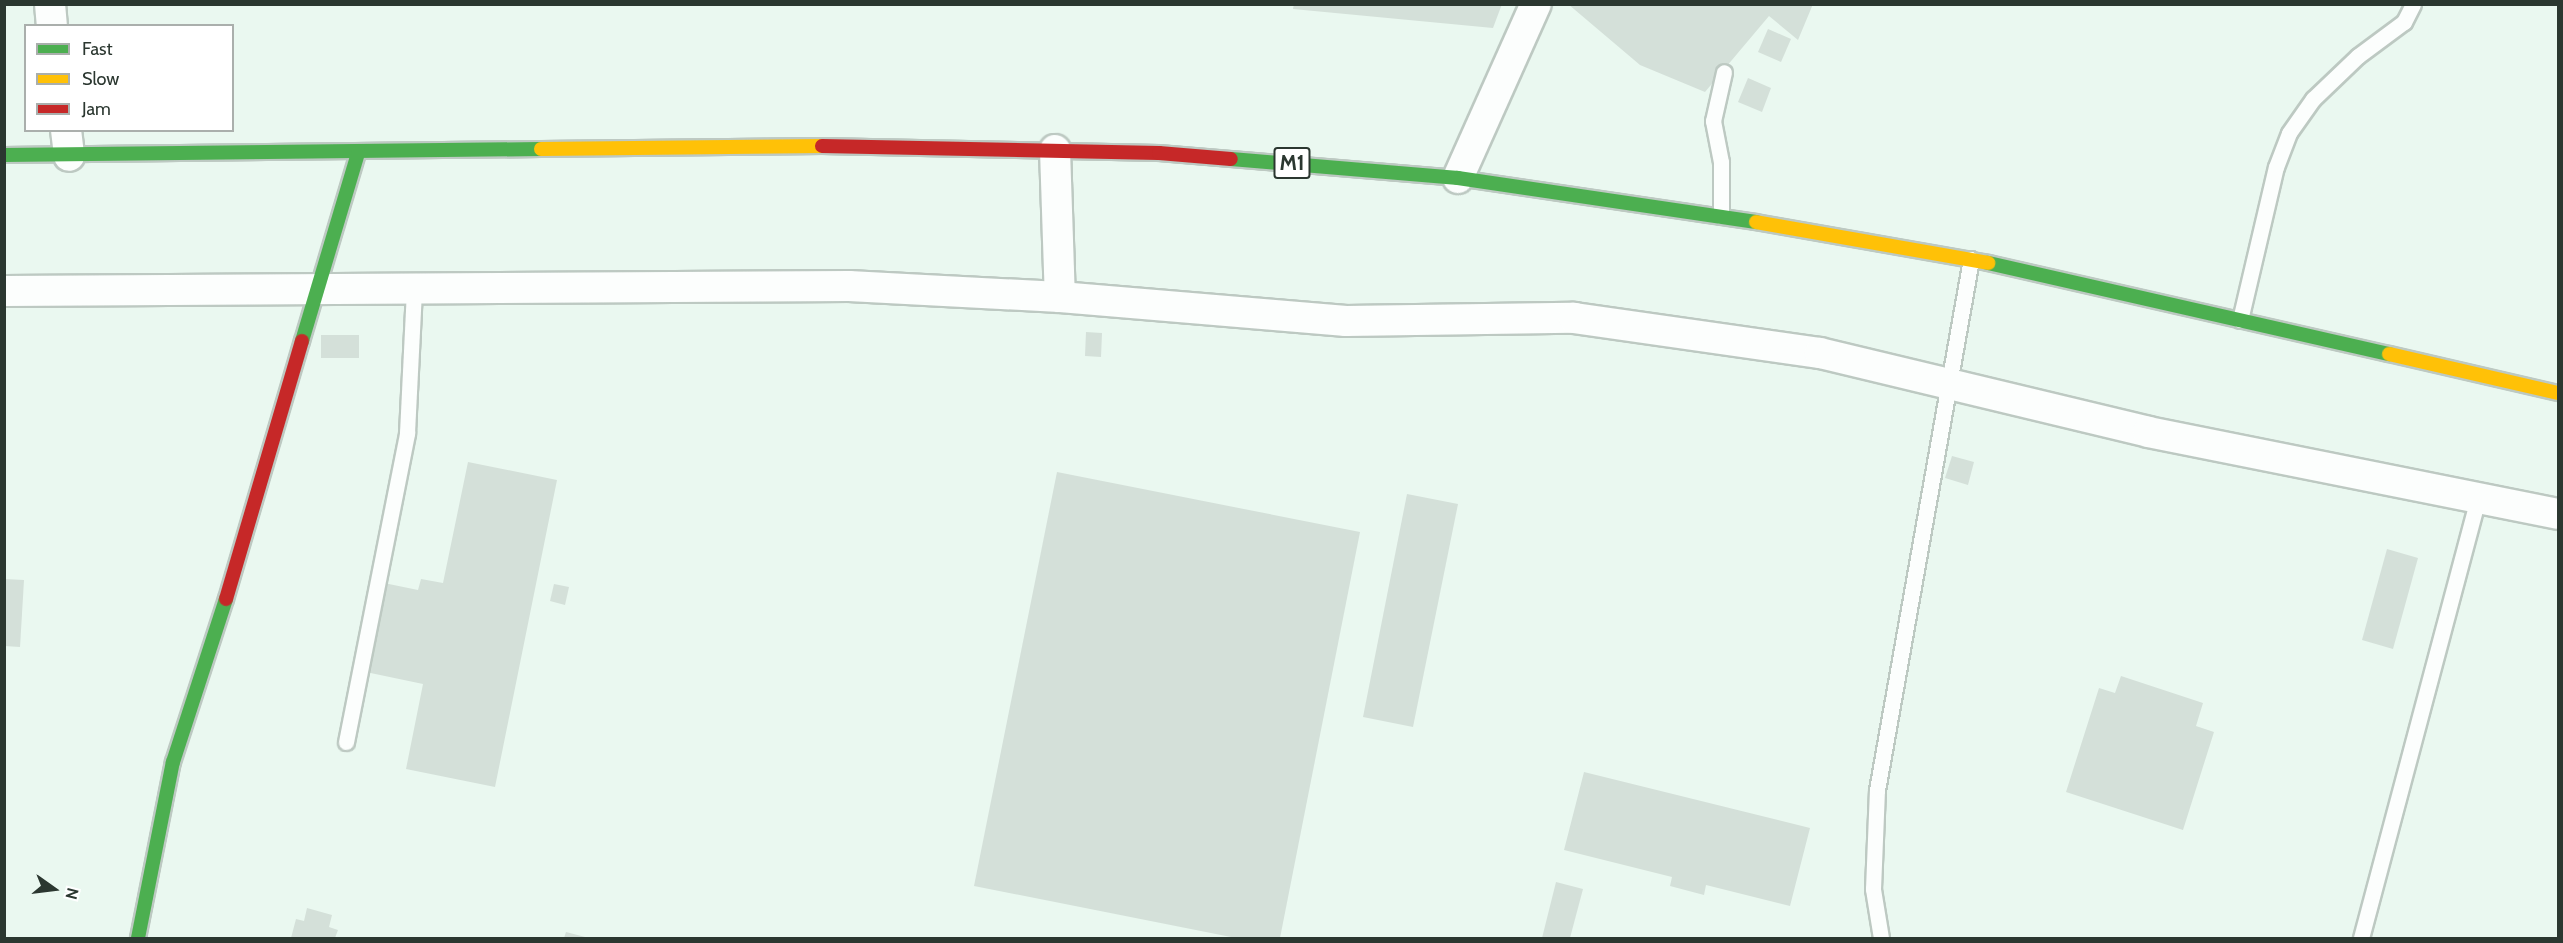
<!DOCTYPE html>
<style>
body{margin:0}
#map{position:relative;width:2563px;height:943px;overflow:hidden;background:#eaf8f0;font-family:Cabin,sans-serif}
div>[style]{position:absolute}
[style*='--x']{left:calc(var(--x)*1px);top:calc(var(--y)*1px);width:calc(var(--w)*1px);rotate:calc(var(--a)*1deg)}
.building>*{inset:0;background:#d4e0d9}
.roads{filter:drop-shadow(2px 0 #bdc9c2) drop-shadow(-2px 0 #bdc9c2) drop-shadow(0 2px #bdc9c2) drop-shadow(0 -2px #bdc9c2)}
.lane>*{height:15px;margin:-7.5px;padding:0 7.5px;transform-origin:7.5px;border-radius:7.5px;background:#fcfefd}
.street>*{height:30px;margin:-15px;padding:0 15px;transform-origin:15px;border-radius:15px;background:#fcfefd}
.fast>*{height:14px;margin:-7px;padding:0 7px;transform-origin:7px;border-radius:7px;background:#4caf50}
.slow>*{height:14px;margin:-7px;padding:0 7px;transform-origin:7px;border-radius:7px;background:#ffc107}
.jam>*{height:14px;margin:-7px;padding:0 7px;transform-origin:7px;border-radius:7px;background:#c62828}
span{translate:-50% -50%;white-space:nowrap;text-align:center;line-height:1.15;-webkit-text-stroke:4.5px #fff;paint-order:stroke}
.shield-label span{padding:2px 4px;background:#fff;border:2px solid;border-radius:4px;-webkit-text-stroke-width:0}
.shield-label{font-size:21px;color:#2b3730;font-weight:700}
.frame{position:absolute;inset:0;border:6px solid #2b3730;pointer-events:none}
.legend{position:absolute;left:24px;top:24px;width:210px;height:108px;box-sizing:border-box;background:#fff;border:2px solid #aaafac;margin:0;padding:8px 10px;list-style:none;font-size:18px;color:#2b3730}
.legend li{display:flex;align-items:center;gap:12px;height:30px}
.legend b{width:30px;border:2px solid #aaafac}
.north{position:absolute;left:24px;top:859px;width:60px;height:60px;-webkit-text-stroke:4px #fff;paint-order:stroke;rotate:104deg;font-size:16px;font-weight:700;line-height:24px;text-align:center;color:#2b3730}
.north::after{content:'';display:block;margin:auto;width:21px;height:27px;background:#2b3730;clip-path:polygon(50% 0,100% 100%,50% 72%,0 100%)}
</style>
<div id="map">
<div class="building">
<div style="clip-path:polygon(1294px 4px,1502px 4px,1493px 28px,1293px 9px)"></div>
<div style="clip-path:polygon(1568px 4px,1813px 4px,1798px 40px,1769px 16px,1705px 92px,1640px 65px)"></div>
<div style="clip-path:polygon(1768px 29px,1791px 39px,1781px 62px,1758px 52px)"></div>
<div style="clip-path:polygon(1748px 78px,1771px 88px,1762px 112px,1738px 102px)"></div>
<div style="clip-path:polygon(1086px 332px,1102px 333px,1101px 357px,1085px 356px)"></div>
<div style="clip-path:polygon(321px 335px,359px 335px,359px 358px,321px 358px)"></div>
<div style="clip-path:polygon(1952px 456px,1974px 462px,1968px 485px,1945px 478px)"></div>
<div style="clip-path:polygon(468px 462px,557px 480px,495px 787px,406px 769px,423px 684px,361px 671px,379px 582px,418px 590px,421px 579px,443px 583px)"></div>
<div style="clip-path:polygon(1057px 472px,1360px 532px,1280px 938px,1236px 938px,974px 886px)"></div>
<div style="clip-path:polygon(1407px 494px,1458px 504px,1413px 727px,1363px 717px)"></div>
<div style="clip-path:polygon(2387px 549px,2418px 558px,2393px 649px,2362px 640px)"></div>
<div style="clip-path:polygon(4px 579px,24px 580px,20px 647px,4px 646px)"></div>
<div style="clip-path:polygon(554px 584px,569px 587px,565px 605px,550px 601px)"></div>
<div style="clip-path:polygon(2121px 676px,2203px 703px,2196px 726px,2214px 732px,2183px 830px,2066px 792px,2099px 688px,2115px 693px)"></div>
<div style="clip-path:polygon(1584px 772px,1810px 828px,1790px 906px,1706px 885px,1704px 895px,1670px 886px,1672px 877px,1564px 850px)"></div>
<div style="clip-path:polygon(1556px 882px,1583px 889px,1570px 938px,1542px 938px)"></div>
<div style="clip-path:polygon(307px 908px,332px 915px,329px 927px,338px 930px,335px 938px,291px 938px,296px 919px,304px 921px)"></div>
<div style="clip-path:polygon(566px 932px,589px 938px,564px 938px)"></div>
</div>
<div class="roads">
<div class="lane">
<div style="--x:1721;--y:216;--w:54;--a:-90"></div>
<div style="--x:1721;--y:162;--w:42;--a:-101"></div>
<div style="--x:1713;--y:121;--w:50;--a:-77.3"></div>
<div style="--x:2240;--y:320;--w:157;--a:-76.8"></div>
<div style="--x:2276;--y:167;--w:36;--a:-69"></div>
<div style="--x:2289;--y:133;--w:42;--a:-54.8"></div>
<div style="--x:2313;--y:99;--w:62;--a:-43.7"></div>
<div style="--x:2358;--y:56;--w:57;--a:-36.5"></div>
<div style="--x:2404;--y:22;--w:20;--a:-63"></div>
<div style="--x:346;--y:742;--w:315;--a:-78.8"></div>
<div style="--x:407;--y:433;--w:144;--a:-87.2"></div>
<div style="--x:1881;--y:938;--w:50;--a:-99.3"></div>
<div style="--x:1873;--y:889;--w:99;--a:-87.7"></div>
<div style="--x:1877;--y:790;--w:539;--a:-79.96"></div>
<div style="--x:2361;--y:938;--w:455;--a:-75.1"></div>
</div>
<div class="street">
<div style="--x:50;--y:4;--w:22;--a:85"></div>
<div style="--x:66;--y:130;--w:26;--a:83"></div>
<div style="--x:1055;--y:150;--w:147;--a:88.1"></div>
<div style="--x:1458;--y:178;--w:191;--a:-65.9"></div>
<div style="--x:4;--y:291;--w:845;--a:-0.34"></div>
<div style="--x:849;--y:286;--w:211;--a:3"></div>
<div style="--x:1060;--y:297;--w:287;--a:4.8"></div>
<div style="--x:1346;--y:321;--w:228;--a:-0.8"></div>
<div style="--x:1574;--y:318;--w:248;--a:8.1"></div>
<div style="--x:1820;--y:353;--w:337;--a:13.5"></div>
<div style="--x:2148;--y:432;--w:418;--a:11.3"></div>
</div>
<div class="fast">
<div style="--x:4;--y:155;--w:537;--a:-0.64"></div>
<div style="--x:1231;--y:159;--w:228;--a:4.8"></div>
<div style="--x:1458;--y:178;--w:301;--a:8.4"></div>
<div style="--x:1988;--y:263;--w:411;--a:12.8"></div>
<div style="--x:302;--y:341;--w:196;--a:-73.4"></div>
<div style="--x:138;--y:938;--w:179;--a:-78.8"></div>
<div style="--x:173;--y:762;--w:171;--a:-72"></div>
</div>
<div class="slow">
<div style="--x:541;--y:149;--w:281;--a:-0.6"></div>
<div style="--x:1756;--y:222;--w:236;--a:10"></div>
<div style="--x:2389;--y:354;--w:173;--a:13"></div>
</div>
<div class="jam">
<div style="--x:822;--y:146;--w:337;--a:1.2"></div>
<div style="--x:1159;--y:153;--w:72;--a:4.8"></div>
<div style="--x:226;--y:599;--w:269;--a:-73.6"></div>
</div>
</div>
<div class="shield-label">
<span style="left:1292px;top:163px">M1</span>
</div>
<div class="frame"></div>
<ul class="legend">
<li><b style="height:8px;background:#4caf50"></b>Fast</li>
<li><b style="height:8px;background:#ffc107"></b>Slow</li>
<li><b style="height:8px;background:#c62828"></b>Jam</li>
</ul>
<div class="north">N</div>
</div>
